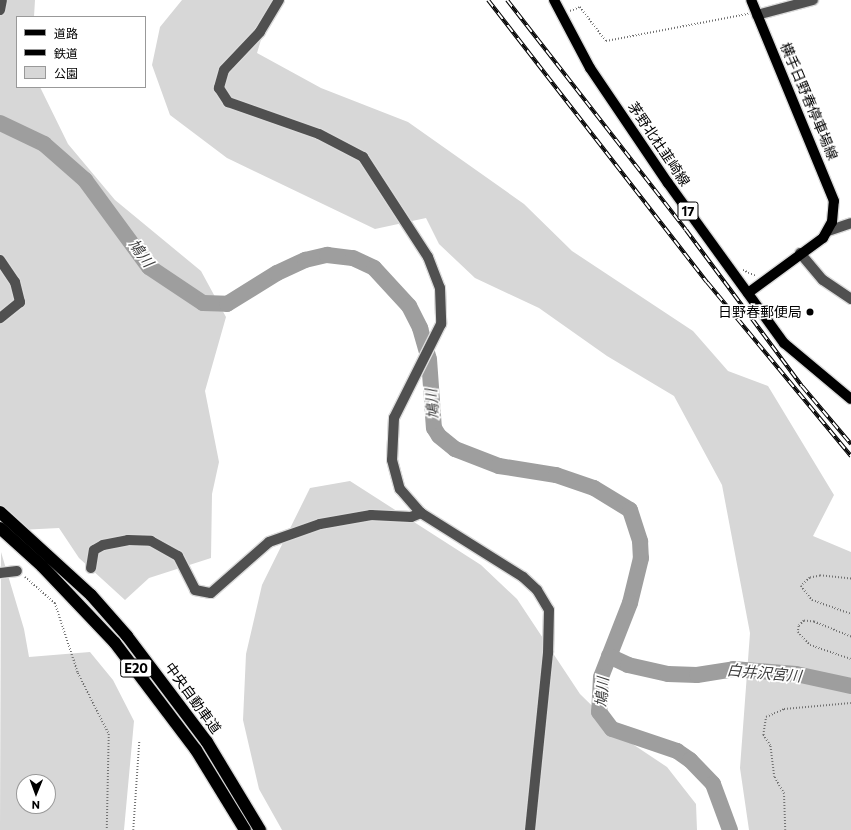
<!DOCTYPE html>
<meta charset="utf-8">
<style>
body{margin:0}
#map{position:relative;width:851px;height:830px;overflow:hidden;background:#fff;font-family:Commissioner,"Noto Sans JP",sans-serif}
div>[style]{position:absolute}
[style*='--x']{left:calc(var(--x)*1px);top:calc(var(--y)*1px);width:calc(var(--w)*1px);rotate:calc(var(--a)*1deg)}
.green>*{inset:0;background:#d7d7d7}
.river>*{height:16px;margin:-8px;padding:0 8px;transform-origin:8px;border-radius:8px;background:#9e9e9e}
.path>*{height:1.5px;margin-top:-0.75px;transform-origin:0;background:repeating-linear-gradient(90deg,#727272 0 1px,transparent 0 3px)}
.roads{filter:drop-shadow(1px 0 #dbdbdb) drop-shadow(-1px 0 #dbdbdb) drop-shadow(0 1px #dbdbdb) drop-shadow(0 -1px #dbdbdb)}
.minor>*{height:10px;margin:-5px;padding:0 5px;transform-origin:5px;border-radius:5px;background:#505050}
.major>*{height:10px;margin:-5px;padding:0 5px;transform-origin:5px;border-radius:5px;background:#000}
.highway>*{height:12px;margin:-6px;padding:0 6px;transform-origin:6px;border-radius:6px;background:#000}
.rail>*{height:4px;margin-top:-2px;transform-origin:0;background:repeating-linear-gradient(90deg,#fff 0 8px,#000 0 16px);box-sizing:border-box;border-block:1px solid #000}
.dots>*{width:11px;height:11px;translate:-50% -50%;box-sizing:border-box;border:2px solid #fff;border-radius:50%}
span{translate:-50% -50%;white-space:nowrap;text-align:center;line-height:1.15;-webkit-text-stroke:3.5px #fff;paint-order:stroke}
.shield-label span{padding:1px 3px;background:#fff;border:1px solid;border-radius:3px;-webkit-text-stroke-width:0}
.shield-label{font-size:13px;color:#000;font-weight:700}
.street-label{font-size:14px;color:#000}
.poi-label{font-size:14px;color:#000}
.right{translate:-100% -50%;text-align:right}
.water-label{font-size:15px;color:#3f3f3f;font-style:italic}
.legend{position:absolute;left:16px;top:16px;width:130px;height:72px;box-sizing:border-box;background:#fff;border:1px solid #999;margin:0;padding:5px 7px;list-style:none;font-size:12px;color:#000}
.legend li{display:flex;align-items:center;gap:8px;height:20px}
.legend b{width:20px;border:1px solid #999}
.north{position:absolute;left:16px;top:774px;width:40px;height:40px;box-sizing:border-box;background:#fff;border:1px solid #999;border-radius:50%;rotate:181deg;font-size:11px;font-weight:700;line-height:16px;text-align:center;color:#000}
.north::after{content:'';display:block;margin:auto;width:14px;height:18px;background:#000;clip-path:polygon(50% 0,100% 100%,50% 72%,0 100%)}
</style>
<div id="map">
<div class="green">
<div style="clip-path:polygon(0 0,35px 0,34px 17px,17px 17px,17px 87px,40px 87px,68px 144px,115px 200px,201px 271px,226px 317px,205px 391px,219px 462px,212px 494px,211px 558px,149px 578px,125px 600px,79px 558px,59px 528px,0 531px)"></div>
<div style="clip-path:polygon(182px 0,273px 0,257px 53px,321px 88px,408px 122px,524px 204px,572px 251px,693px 331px,728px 371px,768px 386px,834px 495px,813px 536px,851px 552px,851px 830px,749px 830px,740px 768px,750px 633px,722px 485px,674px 396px,607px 356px,539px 308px,475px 278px,439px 244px,426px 218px,375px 229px,227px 158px,170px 115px,152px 65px,160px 27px)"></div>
<div style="clip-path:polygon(350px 481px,481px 565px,517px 599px,580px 694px,628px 741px,667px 767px,696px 804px,697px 830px,282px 830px,259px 789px,243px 720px,246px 654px,262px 585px,310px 488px)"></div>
<div style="clip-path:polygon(evenodd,1px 552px,24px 629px,29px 657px,90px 652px,113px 680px,134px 721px,124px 830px,0 830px,1px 552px,24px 782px,48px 782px,48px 806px,24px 806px,24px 782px)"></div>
</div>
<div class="river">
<div style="--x:0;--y:123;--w:49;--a:25.5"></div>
<div style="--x:44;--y:144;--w:55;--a:41.3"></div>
<div style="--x:85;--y:180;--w:108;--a:53.7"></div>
<div style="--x:149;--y:267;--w:65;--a:33.7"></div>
<div style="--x:203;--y:303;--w:24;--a:2"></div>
<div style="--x:227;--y:304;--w:59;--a:-31.8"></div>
<div style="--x:277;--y:273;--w:31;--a:-25"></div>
<div style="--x:305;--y:260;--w:23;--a:-13"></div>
<div style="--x:327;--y:255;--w:26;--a:7"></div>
<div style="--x:353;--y:258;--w:23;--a:25"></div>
<div style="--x:374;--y:268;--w:52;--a:47.4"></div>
<div style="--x:409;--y:306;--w:25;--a:63"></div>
<div style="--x:420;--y:328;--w:32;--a:74"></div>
<div style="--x:429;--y:359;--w:69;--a:85.9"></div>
<div style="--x:434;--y:428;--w:9;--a:58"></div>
<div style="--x:439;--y:436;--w:21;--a:39"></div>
<div style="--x:455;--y:449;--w:47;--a:21.1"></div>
<div style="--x:499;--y:466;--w:58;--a:9"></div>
<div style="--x:556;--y:475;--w:40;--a:18.9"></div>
<div style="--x:594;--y:488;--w:42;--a:31.4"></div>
<div style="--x:630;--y:510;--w:33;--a:72"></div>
<div style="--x:640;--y:541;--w:17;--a:87"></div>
<div style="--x:641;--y:558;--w:46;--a:103.7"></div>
<div style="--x:630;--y:603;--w:79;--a:111.4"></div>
<div style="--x:601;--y:677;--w:35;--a:93"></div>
<div style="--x:599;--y:712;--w:21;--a:53"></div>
<div style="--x:612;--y:729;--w:69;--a:18.7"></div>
<div style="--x:677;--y:751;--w:16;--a:35"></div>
<div style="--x:690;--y:760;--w:33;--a:46"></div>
<div style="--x:713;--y:784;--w:49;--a:69.7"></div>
<div style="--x:609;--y:656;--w:21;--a:25"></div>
<div style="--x:628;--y:665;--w:41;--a:12.7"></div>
<div style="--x:668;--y:674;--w:29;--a:2"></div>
<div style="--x:697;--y:675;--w:36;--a:-9"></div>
<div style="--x:733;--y:669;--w:63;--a:4.5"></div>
<div style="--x:796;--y:674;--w:56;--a:12.3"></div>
</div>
<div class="path">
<div style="--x:570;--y:11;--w:11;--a:-22"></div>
<div style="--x:580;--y:7;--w:43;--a:52.6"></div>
<div style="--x:606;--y:41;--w:145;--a:-10.8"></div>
<div style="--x:743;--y:270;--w:14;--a:25"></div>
<div style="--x:25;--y:577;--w:40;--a:41"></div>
<div style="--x:55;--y:603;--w:74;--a:71.8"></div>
<div style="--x:78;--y:673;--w:68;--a:63.1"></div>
<div style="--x:109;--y:734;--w:96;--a:91.2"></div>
<div style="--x:851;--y:579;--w:31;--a:-174"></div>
<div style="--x:820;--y:576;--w:10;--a:169"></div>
<div style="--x:810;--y:578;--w:12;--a:138"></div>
<div style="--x:801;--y:586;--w:18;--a:52"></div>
<div style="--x:812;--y:600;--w:41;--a:19.7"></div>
<div style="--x:851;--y:637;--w:40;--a:-158"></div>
<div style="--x:814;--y:622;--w:10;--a:-174"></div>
<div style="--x:804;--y:621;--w:7;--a:135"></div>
<div style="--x:799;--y:626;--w:6;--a:99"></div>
<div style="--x:798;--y:632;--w:18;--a:47"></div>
<div style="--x:810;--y:645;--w:43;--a:18.9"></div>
<div style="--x:133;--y:830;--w:89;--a:-86.1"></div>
<div style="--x:785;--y:830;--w:36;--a:-92"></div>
<div style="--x:784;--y:794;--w:20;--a:-120"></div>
<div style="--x:774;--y:777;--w:31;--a:-97"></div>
<div style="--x:770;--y:746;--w:13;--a:-122"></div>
<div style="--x:763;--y:735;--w:18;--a:-81"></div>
<div style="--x:766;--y:717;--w:20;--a:-24"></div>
<div style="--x:784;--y:709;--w:67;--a:-5.1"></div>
</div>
<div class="roads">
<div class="minor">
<div style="--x:279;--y:0;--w:37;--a:121"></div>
<div style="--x:260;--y:32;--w:52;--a:133.5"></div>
<div style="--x:224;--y:70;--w:19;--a:106"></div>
<div style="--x:219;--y:88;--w:17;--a:57"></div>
<div style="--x:228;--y:102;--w:96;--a:19.4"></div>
<div style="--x:319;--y:134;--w:50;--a:27.6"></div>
<div style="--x:363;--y:157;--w:119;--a:57"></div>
<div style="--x:428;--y:257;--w:33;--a:69"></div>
<div style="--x:440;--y:288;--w:36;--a:88"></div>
<div style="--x:441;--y:324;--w:105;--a:116.6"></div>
<div style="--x:394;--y:418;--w:42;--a:92.7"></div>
<div style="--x:392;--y:460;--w:30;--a:75"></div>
<div style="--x:400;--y:489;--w:32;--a:49"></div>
<div style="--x:421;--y:513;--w:120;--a:32.1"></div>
<div style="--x:523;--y:577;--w:19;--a:43"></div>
<div style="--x:537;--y:590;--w:23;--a:59"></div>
<div style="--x:549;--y:610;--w:43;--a:91.3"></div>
<div style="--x:548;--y:653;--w:178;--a:95.8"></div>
<div style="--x:0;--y:10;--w:10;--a:-79"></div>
<div style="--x:757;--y:15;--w:58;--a:-15"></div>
<div style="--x:828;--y:231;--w:24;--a:-19"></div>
<div style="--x:800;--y:253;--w:35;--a:50"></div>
<div style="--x:823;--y:280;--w:34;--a:34"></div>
<div style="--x:0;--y:260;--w:27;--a:56"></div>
<div style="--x:15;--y:282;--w:21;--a:76"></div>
<div style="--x:20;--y:302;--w:26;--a:141"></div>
<div style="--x:91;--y:568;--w:18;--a:-81"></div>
<div style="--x:94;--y:550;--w:10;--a:-29"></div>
<div style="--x:103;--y:545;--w:25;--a:-11"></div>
<div style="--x:128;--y:540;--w:23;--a:2"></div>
<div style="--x:151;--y:541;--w:31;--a:29"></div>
<div style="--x:178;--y:556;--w:38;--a:63"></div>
<div style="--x:195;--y:590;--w:16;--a:11"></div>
<div style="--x:211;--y:593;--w:77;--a:-41.3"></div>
<div style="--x:269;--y:542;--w:54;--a:-19.4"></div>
<div style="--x:320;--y:524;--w:52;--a:-10"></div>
<div style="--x:371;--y:515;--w:40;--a:2.9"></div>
<div style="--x:411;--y:517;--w:11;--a:-22"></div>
<div style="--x:0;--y:573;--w:17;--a:-7"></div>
</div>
<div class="major">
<div style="--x:554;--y:0;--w:77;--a:62.1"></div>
<div style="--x:590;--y:68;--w:139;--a:55.9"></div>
<div style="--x:668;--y:183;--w:198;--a:54.1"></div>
<div style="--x:784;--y:343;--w:87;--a:39.9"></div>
<div style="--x:748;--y:293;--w:93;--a:-36.3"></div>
<div style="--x:823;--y:238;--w:18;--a:-61"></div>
<div style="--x:832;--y:222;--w:21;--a:-85"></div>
<div style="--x:834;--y:201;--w:217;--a:-112.4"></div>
</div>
<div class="highway">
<div style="--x:0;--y:512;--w:123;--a:42.4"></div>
<div style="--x:91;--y:595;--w:55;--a:48.7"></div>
<div style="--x:127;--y:636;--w:133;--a:53"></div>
<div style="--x:207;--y:742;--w:103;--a:58.9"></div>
<div style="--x:0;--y:528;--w:57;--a:42.1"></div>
<div style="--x:42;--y:566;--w:106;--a:46.5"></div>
<div style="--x:115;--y:643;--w:134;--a:52.9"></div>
<div style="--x:196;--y:750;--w:94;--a:58.5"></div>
</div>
</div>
<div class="rail">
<div style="--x:488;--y:0;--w:357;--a:52.2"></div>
<div style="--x:707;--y:282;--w:226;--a:50.4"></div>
<div style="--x:507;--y:0;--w:291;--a:52.1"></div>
<div style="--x:686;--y:230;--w:194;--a:53.4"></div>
<div style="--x:802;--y:386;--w:76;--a:49.8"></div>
</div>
<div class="dots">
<div style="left:810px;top:312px;background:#000"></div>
</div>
<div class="shield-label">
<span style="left:688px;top:211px">17</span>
<span style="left:136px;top:668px">E20</span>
</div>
<div class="street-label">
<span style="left:809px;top:101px;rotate:67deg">横手日野春停車場線</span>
<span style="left:659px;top:144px;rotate:56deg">茅野北杜韮崎線</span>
<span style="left:193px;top:698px;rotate:54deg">中央自動車道</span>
</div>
<div class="poi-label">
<span class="right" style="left:802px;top:312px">日野春郵便局</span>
</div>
<div class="water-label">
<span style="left:141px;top:253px;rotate:53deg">鳩川</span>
<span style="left:432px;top:404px;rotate:-95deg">鳩川</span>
<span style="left:764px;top:673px;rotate:5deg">白井沢宮川</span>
<span style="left:602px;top:692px;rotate:-86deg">鳩川</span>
</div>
<ul class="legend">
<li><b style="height:5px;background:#000"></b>道路</li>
<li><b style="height:5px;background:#000"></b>鉄道</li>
<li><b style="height:11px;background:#d7d7d7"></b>公園</li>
</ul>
<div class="north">N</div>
</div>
